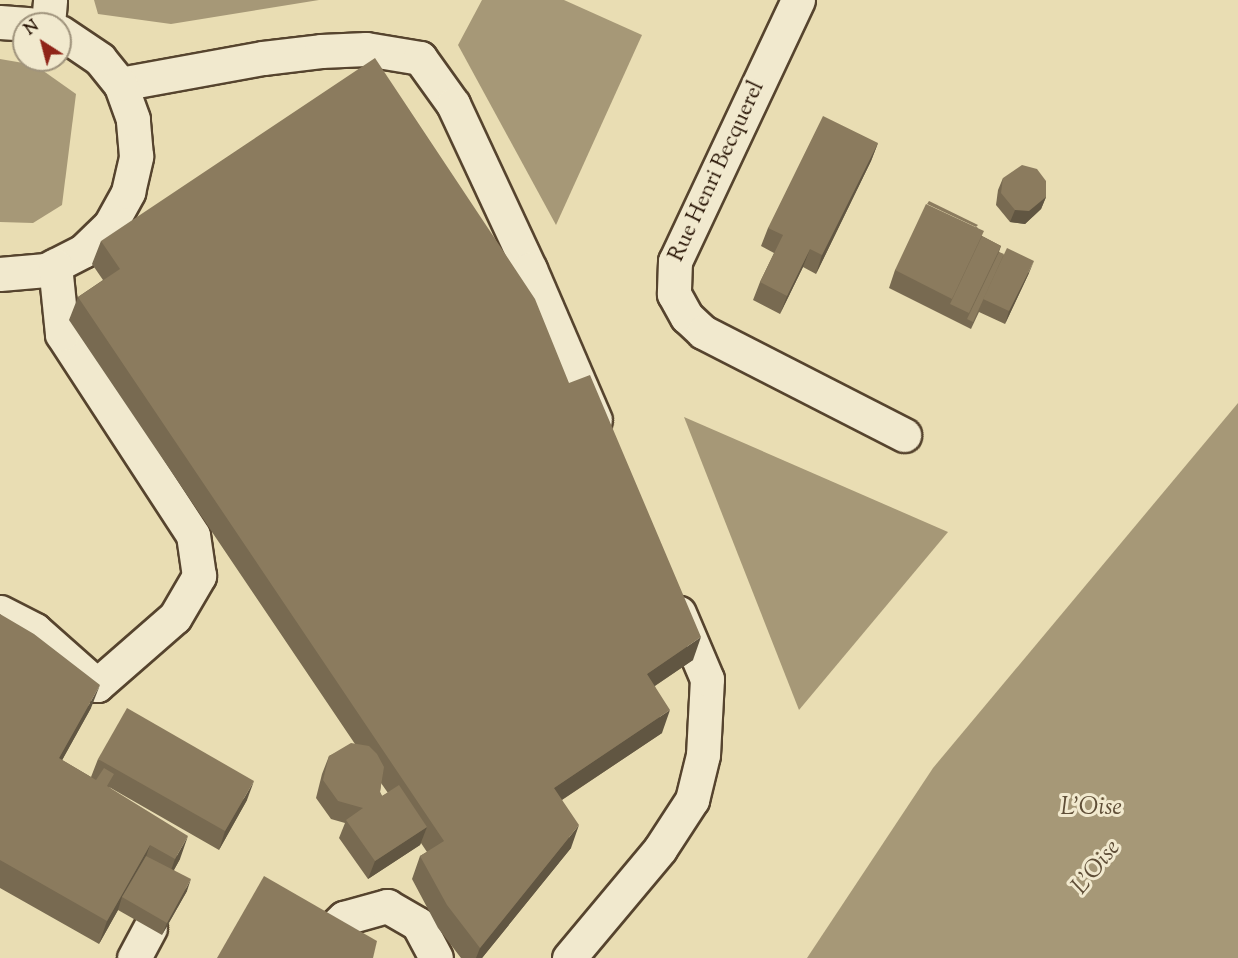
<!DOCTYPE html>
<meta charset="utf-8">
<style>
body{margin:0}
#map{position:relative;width:1238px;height:958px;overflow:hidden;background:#e9ddb3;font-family:"Sorts Mill Goudy",serif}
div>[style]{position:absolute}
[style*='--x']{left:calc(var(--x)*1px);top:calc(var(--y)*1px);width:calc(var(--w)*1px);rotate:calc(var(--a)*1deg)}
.water>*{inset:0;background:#a69877}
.roads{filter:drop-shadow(2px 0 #56442e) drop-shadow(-2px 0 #56442e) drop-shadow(0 2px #56442e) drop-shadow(0 -2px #56442e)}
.minor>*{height:33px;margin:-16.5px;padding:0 16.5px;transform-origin:16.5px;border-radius:16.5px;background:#f1e9ce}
.wall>*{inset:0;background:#786a51}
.shaded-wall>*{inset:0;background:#615642}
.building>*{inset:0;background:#8b7b5e}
span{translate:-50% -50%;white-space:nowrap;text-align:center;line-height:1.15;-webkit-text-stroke:6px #f1e9ce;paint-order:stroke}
.street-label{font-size:22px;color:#251102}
.water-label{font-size:24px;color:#5f4e37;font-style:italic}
.north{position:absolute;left:12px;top:12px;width:60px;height:60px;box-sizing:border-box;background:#f1e9ce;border:2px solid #9f937c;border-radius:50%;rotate:324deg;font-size:16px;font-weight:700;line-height:24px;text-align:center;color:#251102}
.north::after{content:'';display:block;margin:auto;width:21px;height:27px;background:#8f2418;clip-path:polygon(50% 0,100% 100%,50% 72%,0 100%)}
</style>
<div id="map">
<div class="water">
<div style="clip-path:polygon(94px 0,319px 0,171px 24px,98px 14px)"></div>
<div style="clip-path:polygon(482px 0,564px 0,642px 35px,556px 225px,458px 45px)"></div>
<div style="clip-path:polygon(0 59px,35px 65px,76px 94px,62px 205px,33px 223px,0 222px)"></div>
<div style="clip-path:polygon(1238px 403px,1238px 958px,807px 958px,933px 768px)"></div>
<div style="clip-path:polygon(684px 417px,948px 532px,799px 710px)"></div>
</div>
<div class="roads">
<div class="minor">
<div style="--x:798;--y:0;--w:289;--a:115.2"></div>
<div style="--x:675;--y:261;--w:33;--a:92"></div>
<div style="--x:674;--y:294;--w:26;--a:61"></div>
<div style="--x:687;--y:317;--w:22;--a:43"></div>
<div style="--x:703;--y:332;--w:226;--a:27.1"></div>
<div style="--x:0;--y:22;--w:30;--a:4"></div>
<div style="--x:48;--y:24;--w:24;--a:-85"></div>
<div style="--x:120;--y:84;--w:145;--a:-10.3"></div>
<div style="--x:263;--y:58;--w:58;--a:-6.9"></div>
<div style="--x:321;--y:51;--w:45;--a:-2.5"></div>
<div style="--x:366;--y:49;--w:55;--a:9.5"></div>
<div style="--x:420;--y:58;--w:57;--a:54.3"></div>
<div style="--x:453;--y:104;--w:182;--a:65"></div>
<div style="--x:530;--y:269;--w:164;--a:66.7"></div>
<div style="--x:0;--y:274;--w:46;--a:-5"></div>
<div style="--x:46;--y:270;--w:42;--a:-27.2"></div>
<div style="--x:83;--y:251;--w:37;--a:-44"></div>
<div style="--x:110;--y:225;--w:38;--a:-61"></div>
<div style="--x:128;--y:192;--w:37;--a:-77"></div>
<div style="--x:136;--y:156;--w:37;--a:-95"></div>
<div style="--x:133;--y:119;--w:37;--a:-110"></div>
<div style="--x:120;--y:84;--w:32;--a:-129"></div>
<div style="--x:100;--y:59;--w:48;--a:-146"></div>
<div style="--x:0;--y:612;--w:39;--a:27"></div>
<div style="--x:35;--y:630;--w:83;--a:41.6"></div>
<div style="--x:97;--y:685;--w:103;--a:-41.1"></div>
<div style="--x:175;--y:617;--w:48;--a:-59.7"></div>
<div style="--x:199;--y:576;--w:41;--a:-98.3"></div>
<div style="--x:193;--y:535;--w:240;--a:-123.1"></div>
<div style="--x:62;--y:334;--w:69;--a:-95.8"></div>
<div style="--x:323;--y:938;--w:29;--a:-44"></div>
<div style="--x:344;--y:918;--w:45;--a:-15.6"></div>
<div style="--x:387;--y:906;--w:36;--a:30"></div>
<div style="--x:418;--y:924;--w:38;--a:62"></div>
<div style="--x:134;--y:958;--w:34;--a:-62"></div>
<div style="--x:569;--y:958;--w:142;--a:-50.1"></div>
<div style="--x:660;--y:849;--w:59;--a:-56.9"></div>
<div style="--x:692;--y:800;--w:46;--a:-76.3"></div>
<div style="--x:703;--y:755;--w:76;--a:-87"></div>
<div style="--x:707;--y:679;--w:72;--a:-113"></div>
</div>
</div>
<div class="wall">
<div style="clip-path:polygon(878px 143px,871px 161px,816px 274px,803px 267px,780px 314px,753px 300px,760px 282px,774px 253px,761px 246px,768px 228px)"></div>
<div style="clip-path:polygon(1003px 178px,1046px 197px,1041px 209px,1025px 224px,1010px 222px,996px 205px,998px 190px)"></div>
<div style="clip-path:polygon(977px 227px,982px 236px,1001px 246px,999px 252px,1029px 273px,1005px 324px,979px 312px,971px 329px,889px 288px,895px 270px)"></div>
<div style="clip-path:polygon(evenodd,101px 241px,569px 383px,693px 660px,655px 686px,662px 733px,562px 800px,571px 848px,482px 958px,461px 958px,438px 928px,412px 879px,420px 856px,427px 852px,421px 843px,420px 845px,368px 879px,339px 838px,345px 823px,331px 819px,316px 798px,322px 774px,329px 756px,355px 744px,69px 320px,78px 297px,103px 280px,92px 264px,101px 241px,381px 783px,388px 793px,382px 796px,380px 792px,381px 783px)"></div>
<div style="clip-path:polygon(0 614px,91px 708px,62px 760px,91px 777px,98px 759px,247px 800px,219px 850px,109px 787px,180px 859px,174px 870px,187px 891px,162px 935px,118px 910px,99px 944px,0 888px)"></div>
</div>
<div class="shaded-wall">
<div style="clip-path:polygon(878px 143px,871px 161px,816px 274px,822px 255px)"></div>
<div style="clip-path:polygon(1046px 197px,1041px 209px,1025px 224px,1010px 222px,1015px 210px)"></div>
<div style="clip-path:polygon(810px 249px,803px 267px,780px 314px,787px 296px)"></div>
<div style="clip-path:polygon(1034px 261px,1029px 273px,1005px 324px,1009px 311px)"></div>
<div style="clip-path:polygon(701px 637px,693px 660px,638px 697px,647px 674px)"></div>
<div style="clip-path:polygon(100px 685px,91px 708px,50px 782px,59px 758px)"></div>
<div style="clip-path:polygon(670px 710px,662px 733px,545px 811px,554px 788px)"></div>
<div style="clip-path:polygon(254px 781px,247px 800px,219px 850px,225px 831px)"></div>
<div style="clip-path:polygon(579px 825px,571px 848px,482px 958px,476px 958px,480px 948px)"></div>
<div style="clip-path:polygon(427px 827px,420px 845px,368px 879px,375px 861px)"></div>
<div style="clip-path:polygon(188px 836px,180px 859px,167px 882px,175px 859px)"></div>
<div style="clip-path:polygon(150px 845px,142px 868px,122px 897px,118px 910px,99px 944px,107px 921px)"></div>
<div style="clip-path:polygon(191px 879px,187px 891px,162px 935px,167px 923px)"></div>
</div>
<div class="building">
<div style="clip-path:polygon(375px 58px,535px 299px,569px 383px,590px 375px,701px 637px,647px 674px,670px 710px,554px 788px,579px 825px,480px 948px,447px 905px,420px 856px,444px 841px,78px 297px,120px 269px,101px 241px)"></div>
<div style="clip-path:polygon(823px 116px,878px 143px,822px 255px,810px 249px,787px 296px,760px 282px,783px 235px,768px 228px)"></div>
<div style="clip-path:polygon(1022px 165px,1037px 169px,1046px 181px,1046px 197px,1029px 211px,1015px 210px,1001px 193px,1003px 178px)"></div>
<div style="clip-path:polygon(929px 201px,978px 225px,976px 227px,927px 204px)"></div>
<div style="clip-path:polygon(926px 204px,984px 231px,952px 299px,895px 270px)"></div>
<div style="clip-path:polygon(982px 236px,1001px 246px,969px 313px,950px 304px)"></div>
<div style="clip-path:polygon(1007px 248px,1034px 261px,1009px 311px,983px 299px)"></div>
<div style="clip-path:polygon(999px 252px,1004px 254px,973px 322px,967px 319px)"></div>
<div style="clip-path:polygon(0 614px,34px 634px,100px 685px,59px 758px,96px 780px,104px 768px,114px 774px,107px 786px,188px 836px,175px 859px,150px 845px,107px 921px,0 860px)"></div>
<div style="clip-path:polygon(127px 708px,254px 781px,225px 831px,98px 759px)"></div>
<div style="clip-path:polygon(351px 743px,369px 746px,377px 754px,384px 767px,380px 792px,382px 796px,399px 785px,427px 827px,375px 861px,346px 820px,363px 808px,338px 801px,323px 780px,329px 756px)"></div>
<div style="clip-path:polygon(146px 856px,191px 879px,167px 923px,122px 897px)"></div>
<div style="clip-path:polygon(264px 876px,377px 941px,373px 958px,217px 958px)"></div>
</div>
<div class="street-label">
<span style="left:718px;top:172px;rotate:-65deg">Rue Henri Becquerel</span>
</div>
<div class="water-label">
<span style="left:1091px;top:809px">L’Oise</span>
<span style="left:1097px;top:868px;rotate:-51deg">L'Oise</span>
</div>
<div class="north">N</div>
</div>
